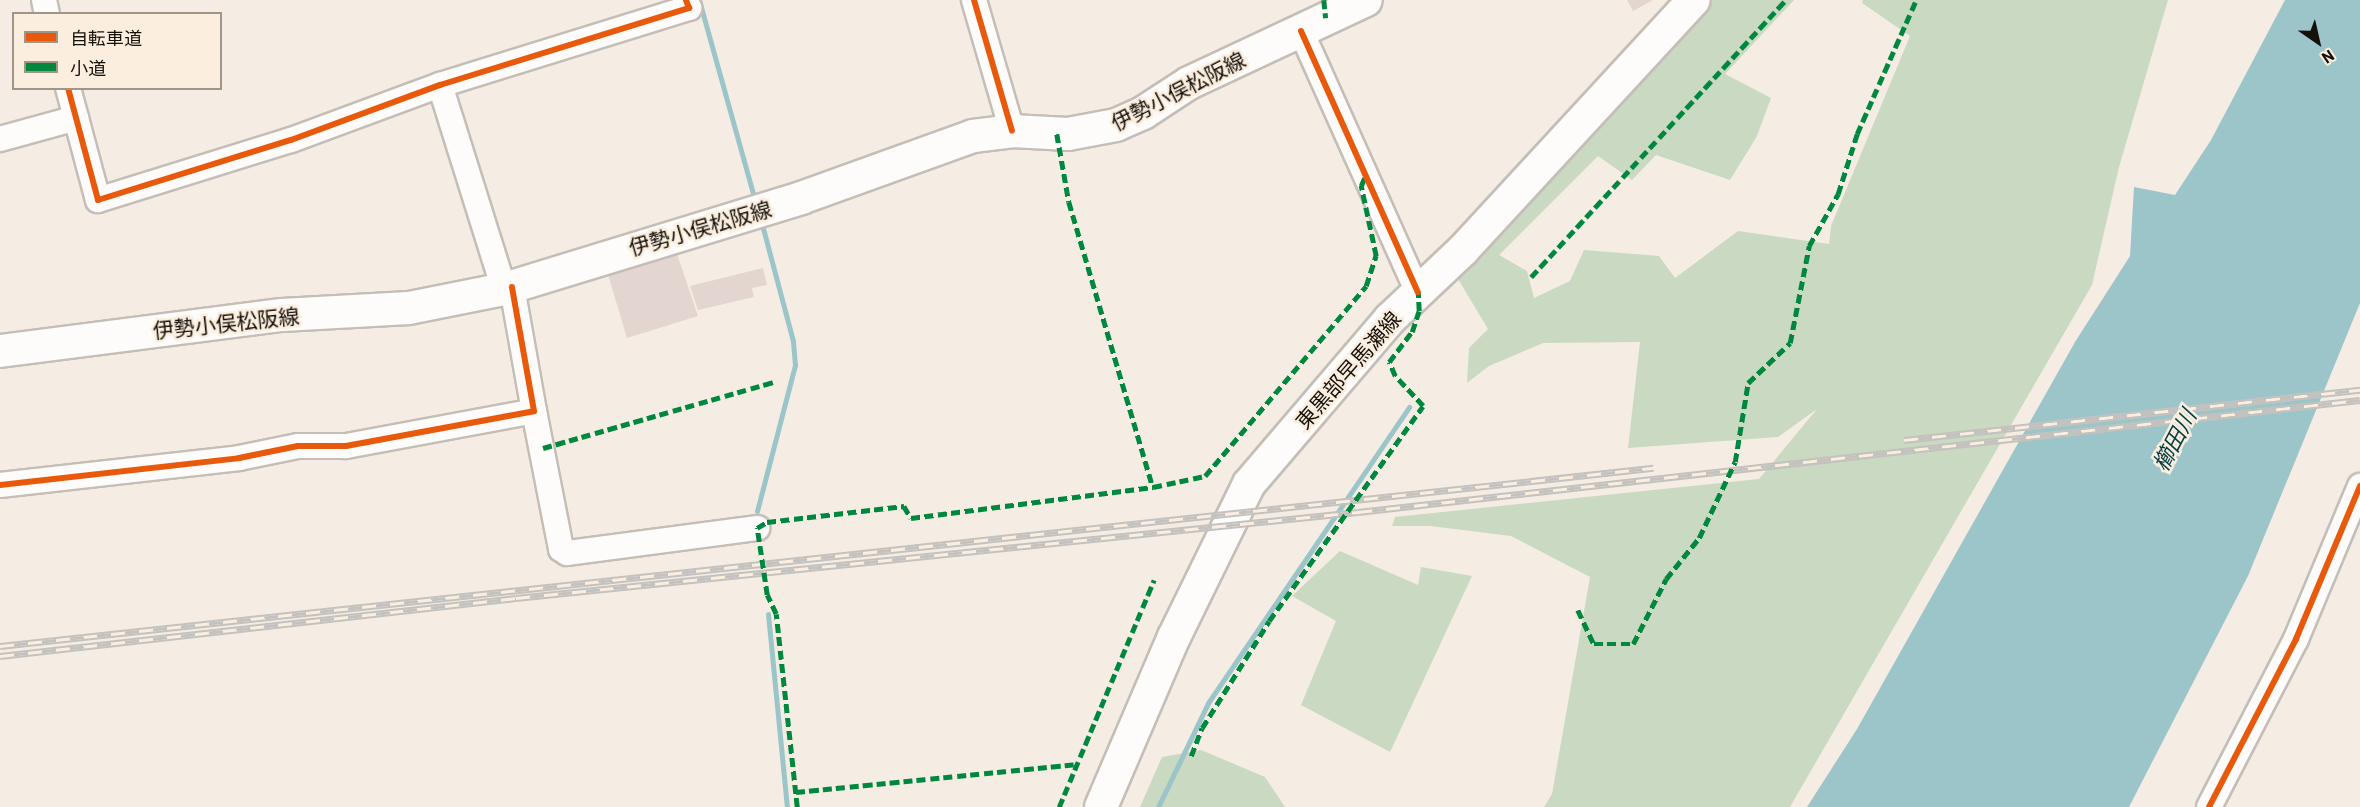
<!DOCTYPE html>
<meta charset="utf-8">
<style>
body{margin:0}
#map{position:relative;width:2360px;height:807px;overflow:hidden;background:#f5ede4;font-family:Barlow,"Noto Sans JP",sans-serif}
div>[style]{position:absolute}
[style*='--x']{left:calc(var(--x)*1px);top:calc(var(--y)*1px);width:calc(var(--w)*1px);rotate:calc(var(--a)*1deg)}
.green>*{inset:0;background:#cad9c1}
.water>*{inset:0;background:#9cc5c9}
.stream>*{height:5px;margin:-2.5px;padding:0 2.5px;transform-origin:2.5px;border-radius:2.5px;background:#9cc5c9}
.building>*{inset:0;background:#e3d5d0}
.roads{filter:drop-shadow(2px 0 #c4beb7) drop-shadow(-2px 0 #c4beb7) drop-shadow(0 2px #c4beb7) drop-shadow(0 -2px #c4beb7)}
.minor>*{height:24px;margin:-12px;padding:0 12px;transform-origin:12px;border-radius:12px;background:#fefcfb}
.major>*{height:32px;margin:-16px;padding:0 16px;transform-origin:16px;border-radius:16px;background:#fefcfb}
.rail>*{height:7px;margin-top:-3.5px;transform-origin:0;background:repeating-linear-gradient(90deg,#fbeede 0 14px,#c4c2bf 0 28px);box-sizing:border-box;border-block:2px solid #c4c2bf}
.quiet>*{height:4.5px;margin-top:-2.25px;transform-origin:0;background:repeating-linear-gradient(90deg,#00873e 0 9px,transparent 0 13.5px)}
.cycleway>*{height:6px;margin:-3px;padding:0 3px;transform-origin:3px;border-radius:3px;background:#e8590c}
span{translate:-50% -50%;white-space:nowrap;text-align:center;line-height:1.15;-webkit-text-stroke:5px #fbeede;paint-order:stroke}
.street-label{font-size:21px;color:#14100a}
.water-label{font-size:22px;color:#003e45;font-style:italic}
.legend{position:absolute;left:12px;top:12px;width:210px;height:78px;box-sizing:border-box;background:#fbeede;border:2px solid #9f9589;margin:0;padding:8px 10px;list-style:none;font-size:18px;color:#14100a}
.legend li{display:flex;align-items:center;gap:12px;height:30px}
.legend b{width:30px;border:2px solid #9f9589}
.north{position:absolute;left:2288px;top:12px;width:60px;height:60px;-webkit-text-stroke:4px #fbeede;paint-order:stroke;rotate:146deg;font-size:16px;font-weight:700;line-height:24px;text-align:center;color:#14100a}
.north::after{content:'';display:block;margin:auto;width:21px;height:27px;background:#14100a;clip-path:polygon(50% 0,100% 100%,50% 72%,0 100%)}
</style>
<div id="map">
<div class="green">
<div style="clip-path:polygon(1708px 0,1794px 0,1725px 74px,1771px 98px,1757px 136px,1730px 180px,1656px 155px,1632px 180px,1598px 156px,1499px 255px,1527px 271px,1534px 298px,1570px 281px,1584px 250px,1659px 256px,1675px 278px,1738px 231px,1829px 244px,1831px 226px,1910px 36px,1862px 3px,1863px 0,2168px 0,2119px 167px,2092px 285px,1790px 807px,1544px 807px,1552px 794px,1590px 577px,1511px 536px,1430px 526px,1392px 526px,1395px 517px,1759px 479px,1817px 409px,1778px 437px,1628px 448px,1640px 342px,1543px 343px,1489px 366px,1467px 383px,1469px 348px,1488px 329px,1455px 274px)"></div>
<div style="clip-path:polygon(1340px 551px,1418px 585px,1421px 567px,1472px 576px,1390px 752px,1301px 705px,1336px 621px,1292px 596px)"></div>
<div style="clip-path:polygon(1201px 750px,1265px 777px,1285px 807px,1140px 807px,1162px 757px)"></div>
</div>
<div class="water">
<div style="clip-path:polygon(2285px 0,2360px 0,2360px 303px,2248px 576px,2129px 807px,1807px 807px,1857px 729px,2075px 342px,2130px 256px,2134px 187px,2175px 195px,2211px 140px)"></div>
</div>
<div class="stream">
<div style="--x:699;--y:0;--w:209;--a:74.4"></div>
<div style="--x:757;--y:511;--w:151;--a:-75.4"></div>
<div style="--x:795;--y:365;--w:24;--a:-95"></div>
<div style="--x:793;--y:341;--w:124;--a:-104.9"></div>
<div style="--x:768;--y:614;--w:194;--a:84.4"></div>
<div style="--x:1158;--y:807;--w:115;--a:-64.3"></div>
<div style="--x:1208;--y:703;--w:358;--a:-55.8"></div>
</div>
<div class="building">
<div style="clip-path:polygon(1627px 0,1653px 0,1633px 11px)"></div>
<div style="clip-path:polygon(675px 248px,698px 316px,627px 338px,606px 268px)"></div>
<div style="clip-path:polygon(763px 268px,767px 285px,752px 288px,754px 297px,698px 310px,690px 286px)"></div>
</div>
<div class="roads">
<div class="minor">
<div style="--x:44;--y:0;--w:14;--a:78"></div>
<div style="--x:974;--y:0;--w:136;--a:73.8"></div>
<div style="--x:1301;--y:31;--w:286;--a:65.9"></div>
<div style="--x:440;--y:85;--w:214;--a:72.6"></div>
<div style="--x:68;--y:88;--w:116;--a:75"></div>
<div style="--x:98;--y:200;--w:202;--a:-17.3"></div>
<div style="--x:291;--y:140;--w:159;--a:-20.3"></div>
<div style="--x:440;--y:85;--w:261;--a:-17.2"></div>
<div style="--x:689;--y:8;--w:9;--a:-111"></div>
<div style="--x:0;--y:139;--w:79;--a:-15.4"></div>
<div style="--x:534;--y:411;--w:141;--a:78.9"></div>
<div style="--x:561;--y:549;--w:7;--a:34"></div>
<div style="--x:567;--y:553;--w:192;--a:-7.5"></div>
<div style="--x:0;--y:485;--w:241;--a:-6.4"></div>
<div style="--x:239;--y:458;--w:60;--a:-11.5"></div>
<div style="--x:298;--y:446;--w:48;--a:0"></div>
<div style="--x:346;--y:446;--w:191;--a:-10.5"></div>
<div style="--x:534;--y:411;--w:126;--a:-100.1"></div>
<div style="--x:2209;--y:807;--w:189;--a:-62.6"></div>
<div style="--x:2296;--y:639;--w:166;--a:-67.3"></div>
</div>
<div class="major">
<div style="--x:0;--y:351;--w:284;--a:-7.3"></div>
<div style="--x:282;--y:315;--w:127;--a:-3.2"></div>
<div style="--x:409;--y:308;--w:97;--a:-11.3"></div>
<div style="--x:504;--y:289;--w:311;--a:-17"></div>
<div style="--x:801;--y:198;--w:183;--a:-19.8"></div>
<div style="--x:973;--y:136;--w:39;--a:-7"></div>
<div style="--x:1012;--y:131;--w:56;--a:3.1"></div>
<div style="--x:1068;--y:134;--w:49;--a:-10.6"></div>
<div style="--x:1116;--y:125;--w:30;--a:-24"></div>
<div style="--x:1143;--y:113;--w:55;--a:-33.1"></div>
<div style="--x:1189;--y:83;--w:195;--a:-25.1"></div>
<div style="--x:1101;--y:807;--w:185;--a:-66.8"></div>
<div style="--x:1174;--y:637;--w:170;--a:-63.9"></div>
<div style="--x:1249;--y:484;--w:217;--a:-49.5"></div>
<div style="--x:1390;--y:319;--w:100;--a:-43.4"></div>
<div style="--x:1463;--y:250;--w:340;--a:-47.3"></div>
</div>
</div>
<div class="rail">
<div style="--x:1904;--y:440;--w:459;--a:-6.3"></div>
<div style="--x:0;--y:646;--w:1663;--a:-6.15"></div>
<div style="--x:0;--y:656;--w:519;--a:-6.41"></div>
<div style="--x:516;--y:598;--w:846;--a:-5.83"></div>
<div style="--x:1358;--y:512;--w:1008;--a:-6.38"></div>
</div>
<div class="quiet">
<div style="--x:1324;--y:0;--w:18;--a:84"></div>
<div style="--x:1057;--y:134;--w:69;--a:80"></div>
<div style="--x:1069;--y:202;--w:297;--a:73.6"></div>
<div style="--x:1153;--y:487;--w:53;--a:-11.9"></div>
<div style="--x:1205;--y:476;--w:249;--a:-49.7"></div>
<div style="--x:1366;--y:286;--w:32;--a:-72"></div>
<div style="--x:1376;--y:256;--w:72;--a:-102.1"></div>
<div style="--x:1361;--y:186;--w:12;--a:-66"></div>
<div style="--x:1531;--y:277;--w:377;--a:-47.4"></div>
<div style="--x:543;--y:448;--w:242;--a:-16"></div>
<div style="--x:1578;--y:610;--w:38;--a:65"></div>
<div style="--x:1594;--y:644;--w:39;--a:0"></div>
<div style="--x:1633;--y:644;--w:73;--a:-63.1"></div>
<div style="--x:1666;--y:579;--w:53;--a:-51.2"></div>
<div style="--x:1699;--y:538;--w:84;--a:-64.7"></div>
<div style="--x:1735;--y:462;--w:80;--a:-80.7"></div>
<div style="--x:1748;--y:383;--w:58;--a:-43.6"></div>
<div style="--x:1790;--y:343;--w:99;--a:-78.9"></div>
<div style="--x:1809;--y:246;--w:60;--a:-60.9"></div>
<div style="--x:1838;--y:194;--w:63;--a:-72.4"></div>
<div style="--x:1857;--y:134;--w:146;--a:-66.2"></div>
<div style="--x:1191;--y:756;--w:30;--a:-69"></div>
<div style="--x:1202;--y:728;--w:126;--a:-57.9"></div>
<div style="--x:1269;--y:621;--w:264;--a:-54.4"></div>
<div style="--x:1423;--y:406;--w:41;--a:-133"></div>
<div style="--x:1395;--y:376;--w:15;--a:-113"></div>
<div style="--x:1389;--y:362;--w:38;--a:-53"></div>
<div style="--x:1412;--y:332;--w:22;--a:-72"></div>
<div style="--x:1419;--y:311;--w:19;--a:-93"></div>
<div style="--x:796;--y:792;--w:283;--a:-5.7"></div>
<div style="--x:797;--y:807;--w:194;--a:-96.2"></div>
<div style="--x:776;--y:614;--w:21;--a:-115"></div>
<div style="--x:767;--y:595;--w:68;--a:-98.5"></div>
<div style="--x:757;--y:528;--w:12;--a:-31"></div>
<div style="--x:767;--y:522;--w:138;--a:-6.7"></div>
<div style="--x:904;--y:506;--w:14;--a:60"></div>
<div style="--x:911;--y:518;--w:244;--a:-7.3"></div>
<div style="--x:1059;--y:807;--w:246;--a:-67.3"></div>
</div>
<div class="cycleway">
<div style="--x:974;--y:0;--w:136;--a:73.8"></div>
<div style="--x:1301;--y:31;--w:286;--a:65.9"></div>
<div style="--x:68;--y:88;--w:116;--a:75"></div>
<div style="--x:98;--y:200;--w:202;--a:-17.3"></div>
<div style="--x:291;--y:140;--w:159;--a:-20.3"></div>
<div style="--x:440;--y:85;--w:261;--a:-17.2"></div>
<div style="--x:689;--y:8;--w:9;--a:-111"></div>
<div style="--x:0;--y:485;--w:241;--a:-6.4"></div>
<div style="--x:239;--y:458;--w:60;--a:-11.5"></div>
<div style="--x:298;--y:446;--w:48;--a:0"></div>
<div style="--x:346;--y:446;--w:191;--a:-10.5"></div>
<div style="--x:534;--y:411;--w:126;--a:-100.1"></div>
<div style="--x:2209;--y:807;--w:189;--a:-62.6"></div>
<div style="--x:2296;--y:639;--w:166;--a:-67.3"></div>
</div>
<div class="street-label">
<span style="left:1178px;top:91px;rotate:-27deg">伊勢小俣松阪線</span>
<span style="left:700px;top:228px;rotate:-16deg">伊勢小俣松阪線</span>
<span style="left:226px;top:323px;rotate:-6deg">伊勢小俣松阪線</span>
<span style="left:1348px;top:370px;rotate:-49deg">東黒部早馬瀬線</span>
</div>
<div class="water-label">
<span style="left:2174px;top:440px;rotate:-62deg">櫛田川</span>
</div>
<ul class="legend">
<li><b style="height:8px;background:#e8590c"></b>自転車道</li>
<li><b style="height:8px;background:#00873e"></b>小道</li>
</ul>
<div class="north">N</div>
</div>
